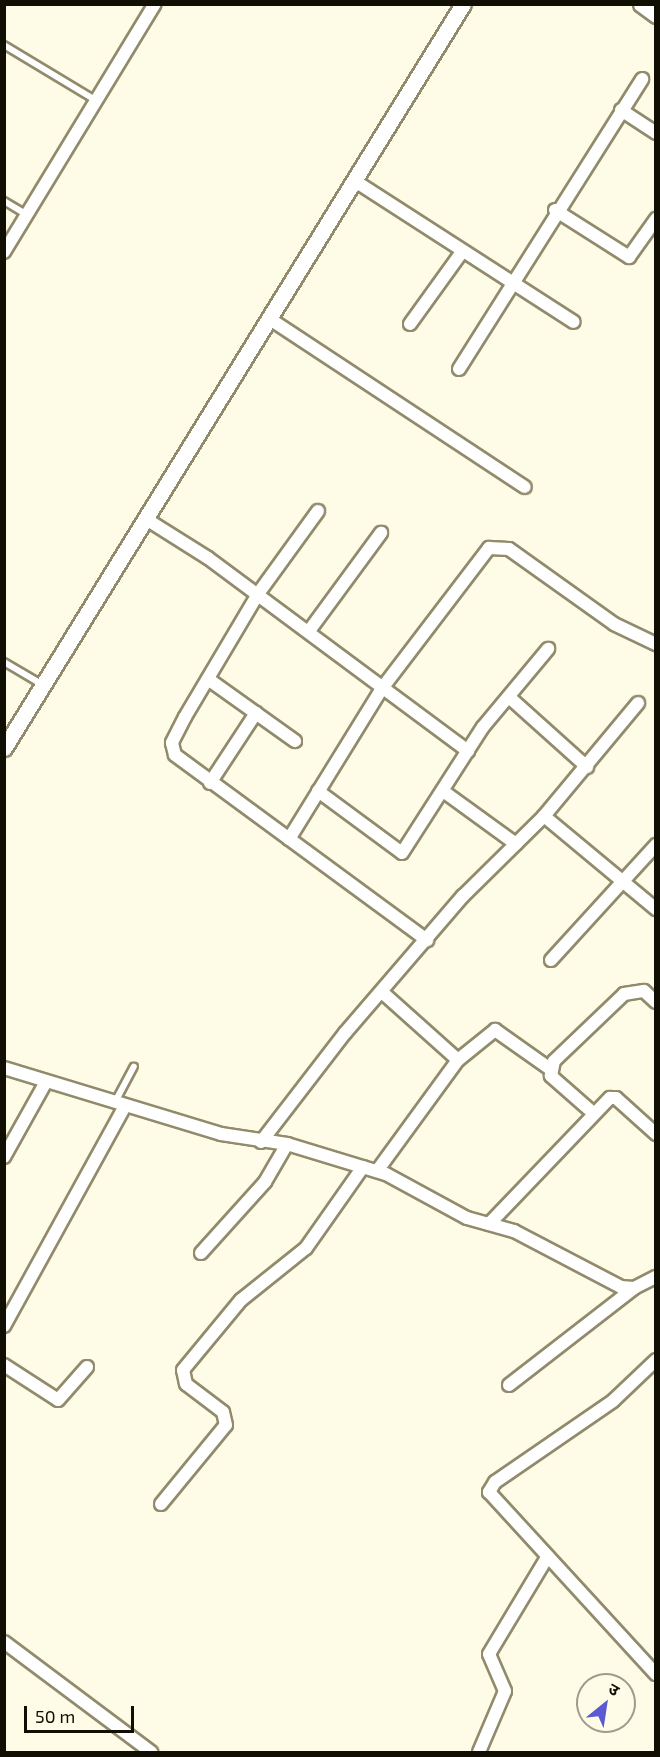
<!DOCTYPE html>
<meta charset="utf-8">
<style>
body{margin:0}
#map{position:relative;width:660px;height:1757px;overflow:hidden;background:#fefbe6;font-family:"Exo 2","Noto Sans Devanagari",sans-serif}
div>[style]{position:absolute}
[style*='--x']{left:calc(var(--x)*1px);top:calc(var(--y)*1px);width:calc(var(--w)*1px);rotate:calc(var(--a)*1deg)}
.roads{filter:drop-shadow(2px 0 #918b6c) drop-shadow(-2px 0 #918b6c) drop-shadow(0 2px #918b6c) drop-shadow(0 -2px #918b6c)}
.service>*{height:6px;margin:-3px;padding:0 3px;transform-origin:3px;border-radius:3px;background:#fff}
.minor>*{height:12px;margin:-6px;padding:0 6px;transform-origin:6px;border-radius:6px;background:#fff}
.tertiary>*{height:15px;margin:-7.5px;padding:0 7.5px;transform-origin:7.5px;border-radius:7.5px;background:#fff}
span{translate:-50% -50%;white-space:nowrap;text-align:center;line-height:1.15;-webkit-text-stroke:5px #fefbe6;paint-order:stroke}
.frame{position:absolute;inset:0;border:6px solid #110e04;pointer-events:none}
.north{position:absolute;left:576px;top:1673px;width:60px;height:60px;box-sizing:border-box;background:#fefbe6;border:2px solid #9f9c8c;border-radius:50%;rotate:30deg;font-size:16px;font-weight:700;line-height:24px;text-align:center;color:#110e04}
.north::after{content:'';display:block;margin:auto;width:21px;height:27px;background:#5b5ad2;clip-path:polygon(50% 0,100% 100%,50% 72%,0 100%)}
.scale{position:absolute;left:24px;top:1706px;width:110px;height:27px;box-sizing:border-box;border:3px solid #110e04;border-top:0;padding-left:8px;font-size:18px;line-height:21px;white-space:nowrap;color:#110e04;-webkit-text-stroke:4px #fefbe6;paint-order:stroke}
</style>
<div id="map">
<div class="roads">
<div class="service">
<div style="--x:4;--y:45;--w:106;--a:31.1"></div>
<div style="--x:4;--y:201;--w:26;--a:31"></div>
<div style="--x:4;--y:662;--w:45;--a:30.5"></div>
<div style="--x:115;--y:1102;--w:40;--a:-62"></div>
</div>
<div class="minor">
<div style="--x:621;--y:110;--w:42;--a:33.3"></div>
<div style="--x:355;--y:181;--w:260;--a:32.8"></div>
<div style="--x:555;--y:210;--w:88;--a:32.4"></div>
<div style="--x:629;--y:257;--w:47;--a:-54.6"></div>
<div style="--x:4;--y:252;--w:290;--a:-58.7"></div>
<div style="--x:270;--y:319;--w:305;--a:33.4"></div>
<div style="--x:410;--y:324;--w:89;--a:-54.2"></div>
<div style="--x:459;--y:369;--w:343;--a:-57.7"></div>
<div style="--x:318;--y:511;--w:102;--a:125.9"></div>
<div style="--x:258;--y:594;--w:143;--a:120.7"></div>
<div style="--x:185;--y:717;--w:29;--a:117"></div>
<div style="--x:172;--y:743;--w:12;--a:76"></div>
<div style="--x:175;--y:755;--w:313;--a:36.3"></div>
<div style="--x:146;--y:519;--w:73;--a:32.2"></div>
<div style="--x:208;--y:558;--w:324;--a:36.6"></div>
<div style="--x:309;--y:631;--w:122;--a:-53.7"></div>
<div style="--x:208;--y:679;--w:107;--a:35.5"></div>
<div style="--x:509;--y:697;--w:105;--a:41.9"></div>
<div style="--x:210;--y:783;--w:84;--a:-56.7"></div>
<div style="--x:318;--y:791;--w:104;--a:36.4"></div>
<div style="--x:402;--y:853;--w:150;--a:-57.3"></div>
<div style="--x:483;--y:727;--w:102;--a:-50.2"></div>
<div style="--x:443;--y:791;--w:90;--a:36"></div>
<div style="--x:544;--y:816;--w:146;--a:39.7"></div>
<div style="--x:289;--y:839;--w:179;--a:-58.3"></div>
<div style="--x:383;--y:687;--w:175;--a:-52.7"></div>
<div style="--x:489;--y:548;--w:20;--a:3"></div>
<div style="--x:509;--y:549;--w:129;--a:35.5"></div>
<div style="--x:614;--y:624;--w:47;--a:25.5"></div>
<div style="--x:551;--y:960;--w:156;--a:-47.6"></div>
<div style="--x:458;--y:1060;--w:48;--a:-39"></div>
<div style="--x:495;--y:1030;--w:67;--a:35.3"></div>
<div style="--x:4;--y:1068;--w:227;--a:16.9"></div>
<div style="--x:221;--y:1134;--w:67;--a:8.6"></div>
<div style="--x:287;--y:1144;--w:103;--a:16.9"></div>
<div style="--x:386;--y:1174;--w:92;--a:28.5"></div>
<div style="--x:467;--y:1218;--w:49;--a:15.5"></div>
<div style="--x:514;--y:1231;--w:121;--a:27.6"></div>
<div style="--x:621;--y:1287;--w:13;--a:4"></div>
<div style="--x:634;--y:1288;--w:25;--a:-27"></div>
<div style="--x:592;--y:1112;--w:55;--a:-138.7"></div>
<div style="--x:551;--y:1076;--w:15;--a:-79"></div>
<div style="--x:554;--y:1061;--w:97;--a:-43.7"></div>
<div style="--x:624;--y:994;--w:20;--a:-9"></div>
<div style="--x:644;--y:991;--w:16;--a:43"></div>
<div style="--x:261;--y:1142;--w:138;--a:-52.4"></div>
<div style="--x:345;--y:1033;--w:181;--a:-49.3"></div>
<div style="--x:463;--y:896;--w:114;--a:-44.6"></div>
<div style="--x:544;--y:816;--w:147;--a:-50.2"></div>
<div style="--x:4;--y:1157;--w:86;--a:-60.8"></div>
<div style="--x:377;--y:1171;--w:137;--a:-53.9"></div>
<div style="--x:458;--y:1060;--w:102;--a:-138.2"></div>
<div style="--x:489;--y:1224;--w:175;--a:-46.2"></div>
<div style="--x:610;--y:1098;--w:6;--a:0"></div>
<div style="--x:616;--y:1098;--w:54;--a:42"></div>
<div style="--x:201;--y:1253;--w:96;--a:-48"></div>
<div style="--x:265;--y:1182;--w:44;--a:-59.9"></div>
<div style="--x:4;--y:1326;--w:251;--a:-61.2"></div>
<div style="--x:656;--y:1360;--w:59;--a:136.4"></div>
<div style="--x:613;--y:1401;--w:143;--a:145.5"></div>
<div style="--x:495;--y:1482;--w:12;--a:121"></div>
<div style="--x:489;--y:1492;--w:247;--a:47.5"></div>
<div style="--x:4;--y:1365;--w:64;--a:32.9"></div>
<div style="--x:58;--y:1400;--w:44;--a:-48.7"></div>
<div style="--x:509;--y:1385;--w:158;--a:-37.8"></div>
<div style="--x:161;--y:1504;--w:102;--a:-50.6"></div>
<div style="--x:226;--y:1425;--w:13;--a:-103"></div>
<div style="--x:223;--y:1412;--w:46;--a:-142.9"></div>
<div style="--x:186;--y:1384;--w:14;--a:-102"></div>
<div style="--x:183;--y:1370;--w:91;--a:-50.4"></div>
<div style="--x:241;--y:1300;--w:83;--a:-38.7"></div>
<div style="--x:306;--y:1248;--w:99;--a:-54.9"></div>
<div style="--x:4;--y:1642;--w:184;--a:36.8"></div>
<div style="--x:479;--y:1752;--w:66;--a:-66.9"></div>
<div style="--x:505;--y:1691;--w:40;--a:-113.4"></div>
<div style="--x:489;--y:1654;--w:111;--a:-59"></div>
</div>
<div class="tertiary">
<div style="--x:641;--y:4;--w:19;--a:36"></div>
<div style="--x:4;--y:748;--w:874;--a:-58.33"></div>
</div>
</div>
<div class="frame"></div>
<div class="north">उ</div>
<div class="scale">50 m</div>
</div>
